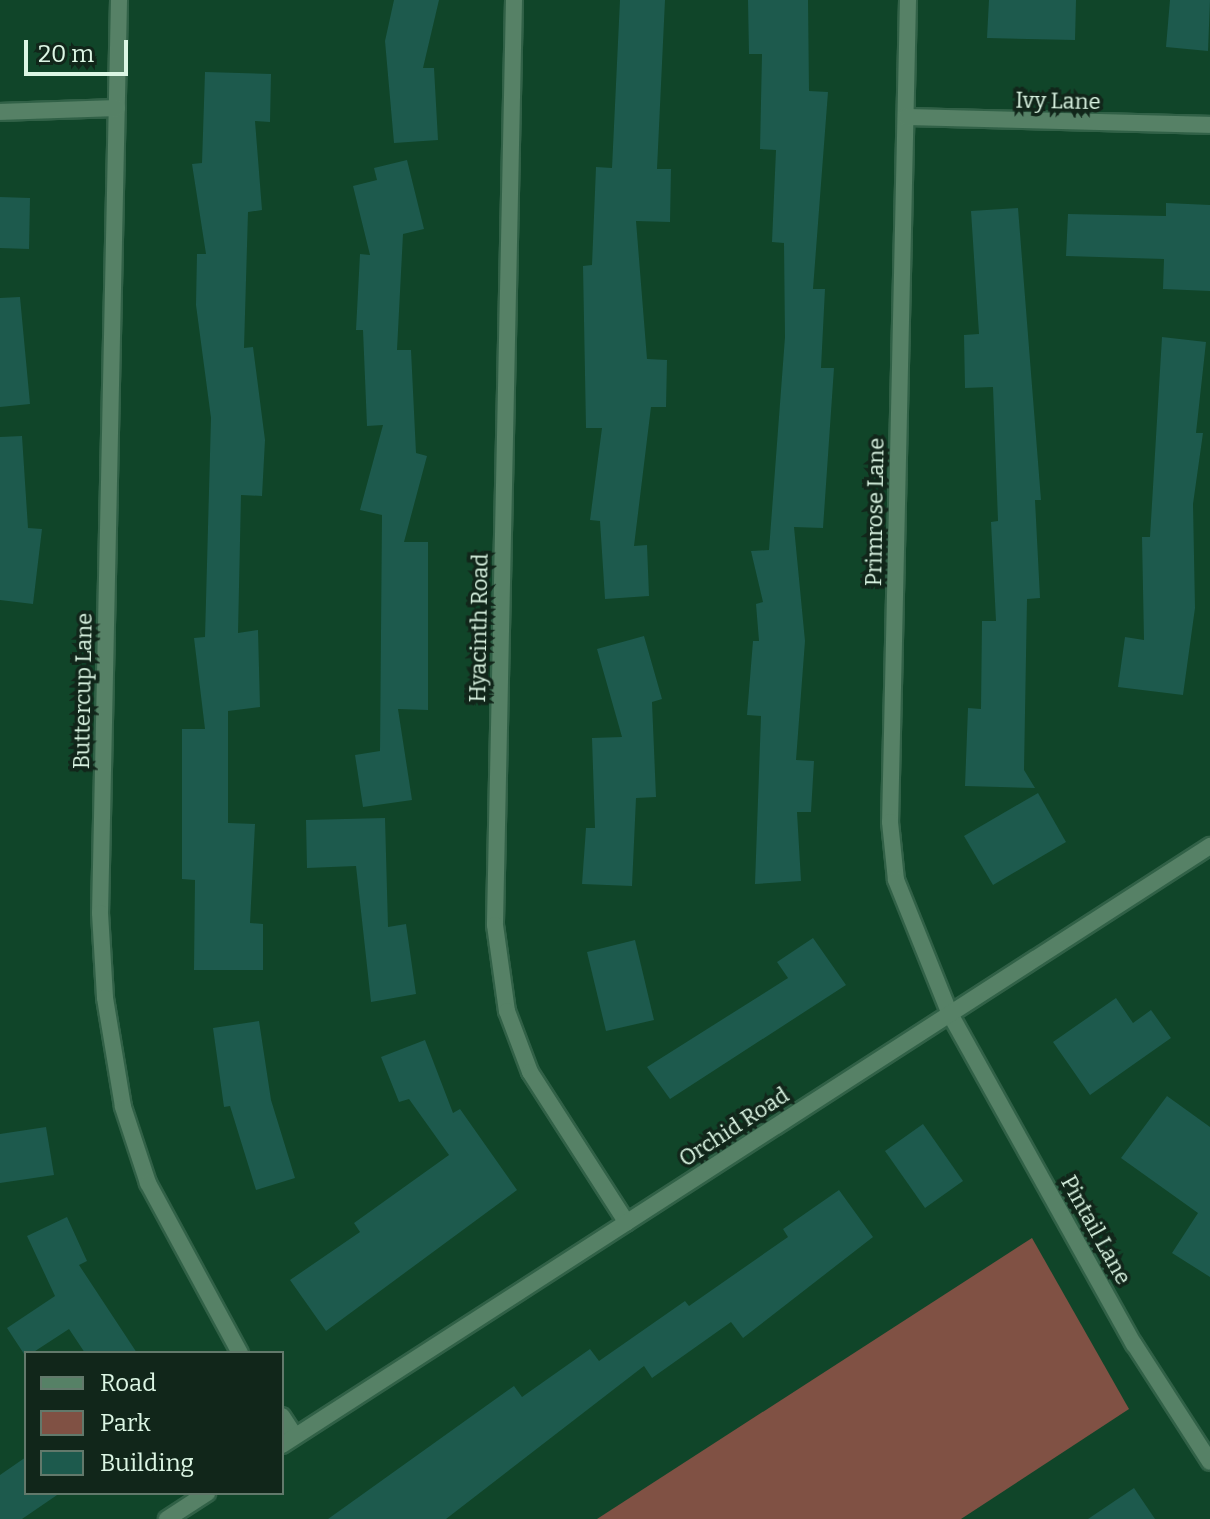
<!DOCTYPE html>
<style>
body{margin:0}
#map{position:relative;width:1210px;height:1519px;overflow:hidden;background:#104529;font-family:Bitter,serif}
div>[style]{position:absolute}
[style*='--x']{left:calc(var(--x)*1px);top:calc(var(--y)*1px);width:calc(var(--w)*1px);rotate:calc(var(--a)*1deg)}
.green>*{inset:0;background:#805144}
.building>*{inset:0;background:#1d5a4d}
.roads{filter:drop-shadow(2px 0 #316147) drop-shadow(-2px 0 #316147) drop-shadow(0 2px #316147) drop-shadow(0 -2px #316147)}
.street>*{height:16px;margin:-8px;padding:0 8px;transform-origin:8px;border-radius:8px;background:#568166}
span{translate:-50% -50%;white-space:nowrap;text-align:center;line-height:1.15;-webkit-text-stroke:7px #11261a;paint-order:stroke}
.street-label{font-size:22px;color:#dcf6e4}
.legend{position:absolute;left:24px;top:1351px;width:260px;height:144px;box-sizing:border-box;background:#11261a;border:2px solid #62796b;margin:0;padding:10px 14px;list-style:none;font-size:24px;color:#dcf6e4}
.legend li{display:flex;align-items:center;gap:16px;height:40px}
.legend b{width:40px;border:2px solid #62796b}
.scale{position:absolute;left:24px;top:40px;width:104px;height:36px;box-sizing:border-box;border:4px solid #dcf6e4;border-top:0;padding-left:10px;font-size:24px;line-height:28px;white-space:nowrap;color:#dcf6e4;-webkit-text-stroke:6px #11261a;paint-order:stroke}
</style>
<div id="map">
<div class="green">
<div style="clip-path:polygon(1032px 1238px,1129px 1409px,961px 1519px,597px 1519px)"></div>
</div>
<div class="building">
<div style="clip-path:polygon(394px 0,439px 0,423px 68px,434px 68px,438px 140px,394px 143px,385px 41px)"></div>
<div style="clip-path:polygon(620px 0,665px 0,657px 169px,671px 169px,670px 222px,636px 221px,647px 359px,667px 360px,666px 407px,651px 407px,634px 546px,647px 545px,649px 596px,605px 599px,600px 521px,590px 520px,602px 428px,586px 428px,583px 266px,592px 265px,596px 167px,612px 168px)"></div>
<div style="clip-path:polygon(748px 0,808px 0,809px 91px,828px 92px,813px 289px,825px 289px,821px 368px,834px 368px,823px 528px,794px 527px,805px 641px,796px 760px,814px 761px,811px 812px,797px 812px,801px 881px,755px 884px,761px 716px,747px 715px,753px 641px,759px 641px,756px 604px,763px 602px,751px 551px,769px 550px,785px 337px,784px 243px,772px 242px,776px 150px,760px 149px,762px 54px,749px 54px)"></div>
<div style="clip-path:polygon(989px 0,1076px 0,1075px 40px,987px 38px)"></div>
<div style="clip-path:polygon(1170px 0,1210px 0,1208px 51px,1166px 47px)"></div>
<div style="clip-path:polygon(205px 72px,271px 74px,270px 122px,255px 121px,262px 210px,248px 212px,244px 348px,253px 347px,265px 440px,262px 496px,241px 495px,238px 633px,258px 630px,260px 707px,228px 711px,228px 823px,255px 824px,250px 923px,263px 924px,263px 970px,194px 970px,195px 880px,182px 879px,182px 729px,205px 729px,194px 638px,205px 637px,211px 418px,196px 305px,197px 254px,206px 254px,192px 164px,202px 163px)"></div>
<div style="clip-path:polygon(407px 160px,424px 229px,403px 234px,397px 350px,411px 350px,416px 453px,427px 456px,404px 542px,428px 542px,428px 710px,398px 709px,412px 800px,363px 807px,355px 755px,380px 751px,382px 515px,360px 510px,383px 425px,367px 426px,363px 330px,356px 330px,360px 254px,370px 255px,353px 186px,377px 180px,374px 168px)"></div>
<div style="clip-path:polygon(0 197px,30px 198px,29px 249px,0 248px)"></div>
<div style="clip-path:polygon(1166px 203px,1210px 205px,1210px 291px,1163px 289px,1164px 259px,1066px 256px,1068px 214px,1166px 216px)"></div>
<div style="clip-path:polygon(1018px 208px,1041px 500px,1035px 500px,1040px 598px,1027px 599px,1024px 770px,1035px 788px,965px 786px,968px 708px,981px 709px,982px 621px,996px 621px,991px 522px,998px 521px,993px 387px,965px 388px,964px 335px,979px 334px,971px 211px)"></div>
<div style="clip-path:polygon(20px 297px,30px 404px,0 407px,0 298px)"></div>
<div style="clip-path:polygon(1162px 337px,1206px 342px,1196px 433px,1203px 433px,1193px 504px,1195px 608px,1183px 695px,1118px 687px,1125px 637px,1144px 640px,1142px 537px,1150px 537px)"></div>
<div style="clip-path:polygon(22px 436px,28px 528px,42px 529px,33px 604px,0 600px,0 437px)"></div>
<div style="clip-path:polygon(644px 636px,662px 699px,652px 702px,656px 797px,636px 798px,632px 886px,582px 884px,586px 828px,595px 828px,592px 738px,622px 737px,597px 649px)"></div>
<div style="clip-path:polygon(1038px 793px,1066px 842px,993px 885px,964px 836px)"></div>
<div style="clip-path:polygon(385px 818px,388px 927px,406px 924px,416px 994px,371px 1002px,356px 866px,307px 868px,306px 820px)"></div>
<div style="clip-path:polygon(813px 938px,846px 985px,670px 1099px,647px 1067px,788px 978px,777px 962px)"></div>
<div style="clip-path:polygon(635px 940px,654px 1020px,606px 1031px,587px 952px)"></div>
<div style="clip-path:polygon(1116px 998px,1133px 1023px,1151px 1010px,1171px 1038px,1090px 1095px,1053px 1042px)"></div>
<div style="clip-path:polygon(259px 1021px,271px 1100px,295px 1178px,256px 1190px,230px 1106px,224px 1107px,213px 1028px)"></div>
<div style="clip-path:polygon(425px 1040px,453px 1113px,460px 1109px,517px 1190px,326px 1331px,290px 1280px,360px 1232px,354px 1223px,449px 1155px,409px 1099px,399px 1102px,381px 1057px)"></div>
<div style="clip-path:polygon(1167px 1096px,1210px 1127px,1210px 1277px,1172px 1253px,1198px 1213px,1121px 1158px)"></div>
<div style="clip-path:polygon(923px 1124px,963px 1181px,925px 1208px,885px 1151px)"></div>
<div style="clip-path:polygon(46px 1127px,54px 1175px,0 1183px,0 1134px)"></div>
<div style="clip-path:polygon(839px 1190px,873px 1237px,743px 1338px,731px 1322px,652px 1378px,644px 1366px,446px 1519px,328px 1519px,514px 1386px,522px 1397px,590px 1349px,599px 1361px,685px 1301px,689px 1306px,788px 1237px,783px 1229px)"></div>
<div style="clip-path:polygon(67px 1217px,87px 1261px,79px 1265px,137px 1353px,85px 1353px,69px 1329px,26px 1357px,7px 1328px,55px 1296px,27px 1236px)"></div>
<div style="clip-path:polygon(26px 1457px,26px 1493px,60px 1493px,22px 1519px,0 1519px,0 1475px)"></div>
<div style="clip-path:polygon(1134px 1488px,1155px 1519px,1088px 1519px)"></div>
</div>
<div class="roads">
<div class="street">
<div style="--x:119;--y:0;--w:913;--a:91.19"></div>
<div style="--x:100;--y:913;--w:85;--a:86.6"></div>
<div style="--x:105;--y:998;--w:110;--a:80.6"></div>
<div style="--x:123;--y:1107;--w:80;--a:71.8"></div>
<div style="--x:148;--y:1183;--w:193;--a:61.6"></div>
<div style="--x:514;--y:0;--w:925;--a:91.18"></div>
<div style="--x:495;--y:925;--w:87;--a:82.1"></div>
<div style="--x:507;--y:1011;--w:65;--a:69.3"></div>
<div style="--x:530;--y:1072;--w:179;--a:57.3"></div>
<div style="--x:908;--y:0;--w:822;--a:91.25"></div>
<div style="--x:890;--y:822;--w:58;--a:84.1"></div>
<div style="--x:896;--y:880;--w:144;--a:68.1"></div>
<div style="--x:950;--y:1014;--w:378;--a:60.9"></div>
<div style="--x:1134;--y:1344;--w:140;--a:57.2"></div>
<div style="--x:0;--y:112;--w:117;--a:-2"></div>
<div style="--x:906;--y:117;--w:304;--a:1.5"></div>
<div style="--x:282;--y:1416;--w:24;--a:57"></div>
<div style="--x:282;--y:1445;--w:1105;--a:-32.84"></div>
<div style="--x:167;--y:1519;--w:48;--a:-33"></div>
</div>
</div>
<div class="street-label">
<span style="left:1058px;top:101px;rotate:1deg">Ivy Lane</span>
<span style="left:875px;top:512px;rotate:-89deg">Primrose Lane</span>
<span style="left:479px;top:628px;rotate:-89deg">Hyacinth Road</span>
<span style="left:83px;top:691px;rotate:-89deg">Buttercup Lane</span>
<span style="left:734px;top:1127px;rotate:-33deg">Orchid Road</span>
<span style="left:1096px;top:1230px;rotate:61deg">Pintail Lane</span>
</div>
<ul class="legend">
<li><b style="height:10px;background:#568166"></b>Road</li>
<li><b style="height:22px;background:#805144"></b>Park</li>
<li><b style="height:22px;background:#1d5a4d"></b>Building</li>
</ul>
<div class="scale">20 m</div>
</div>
